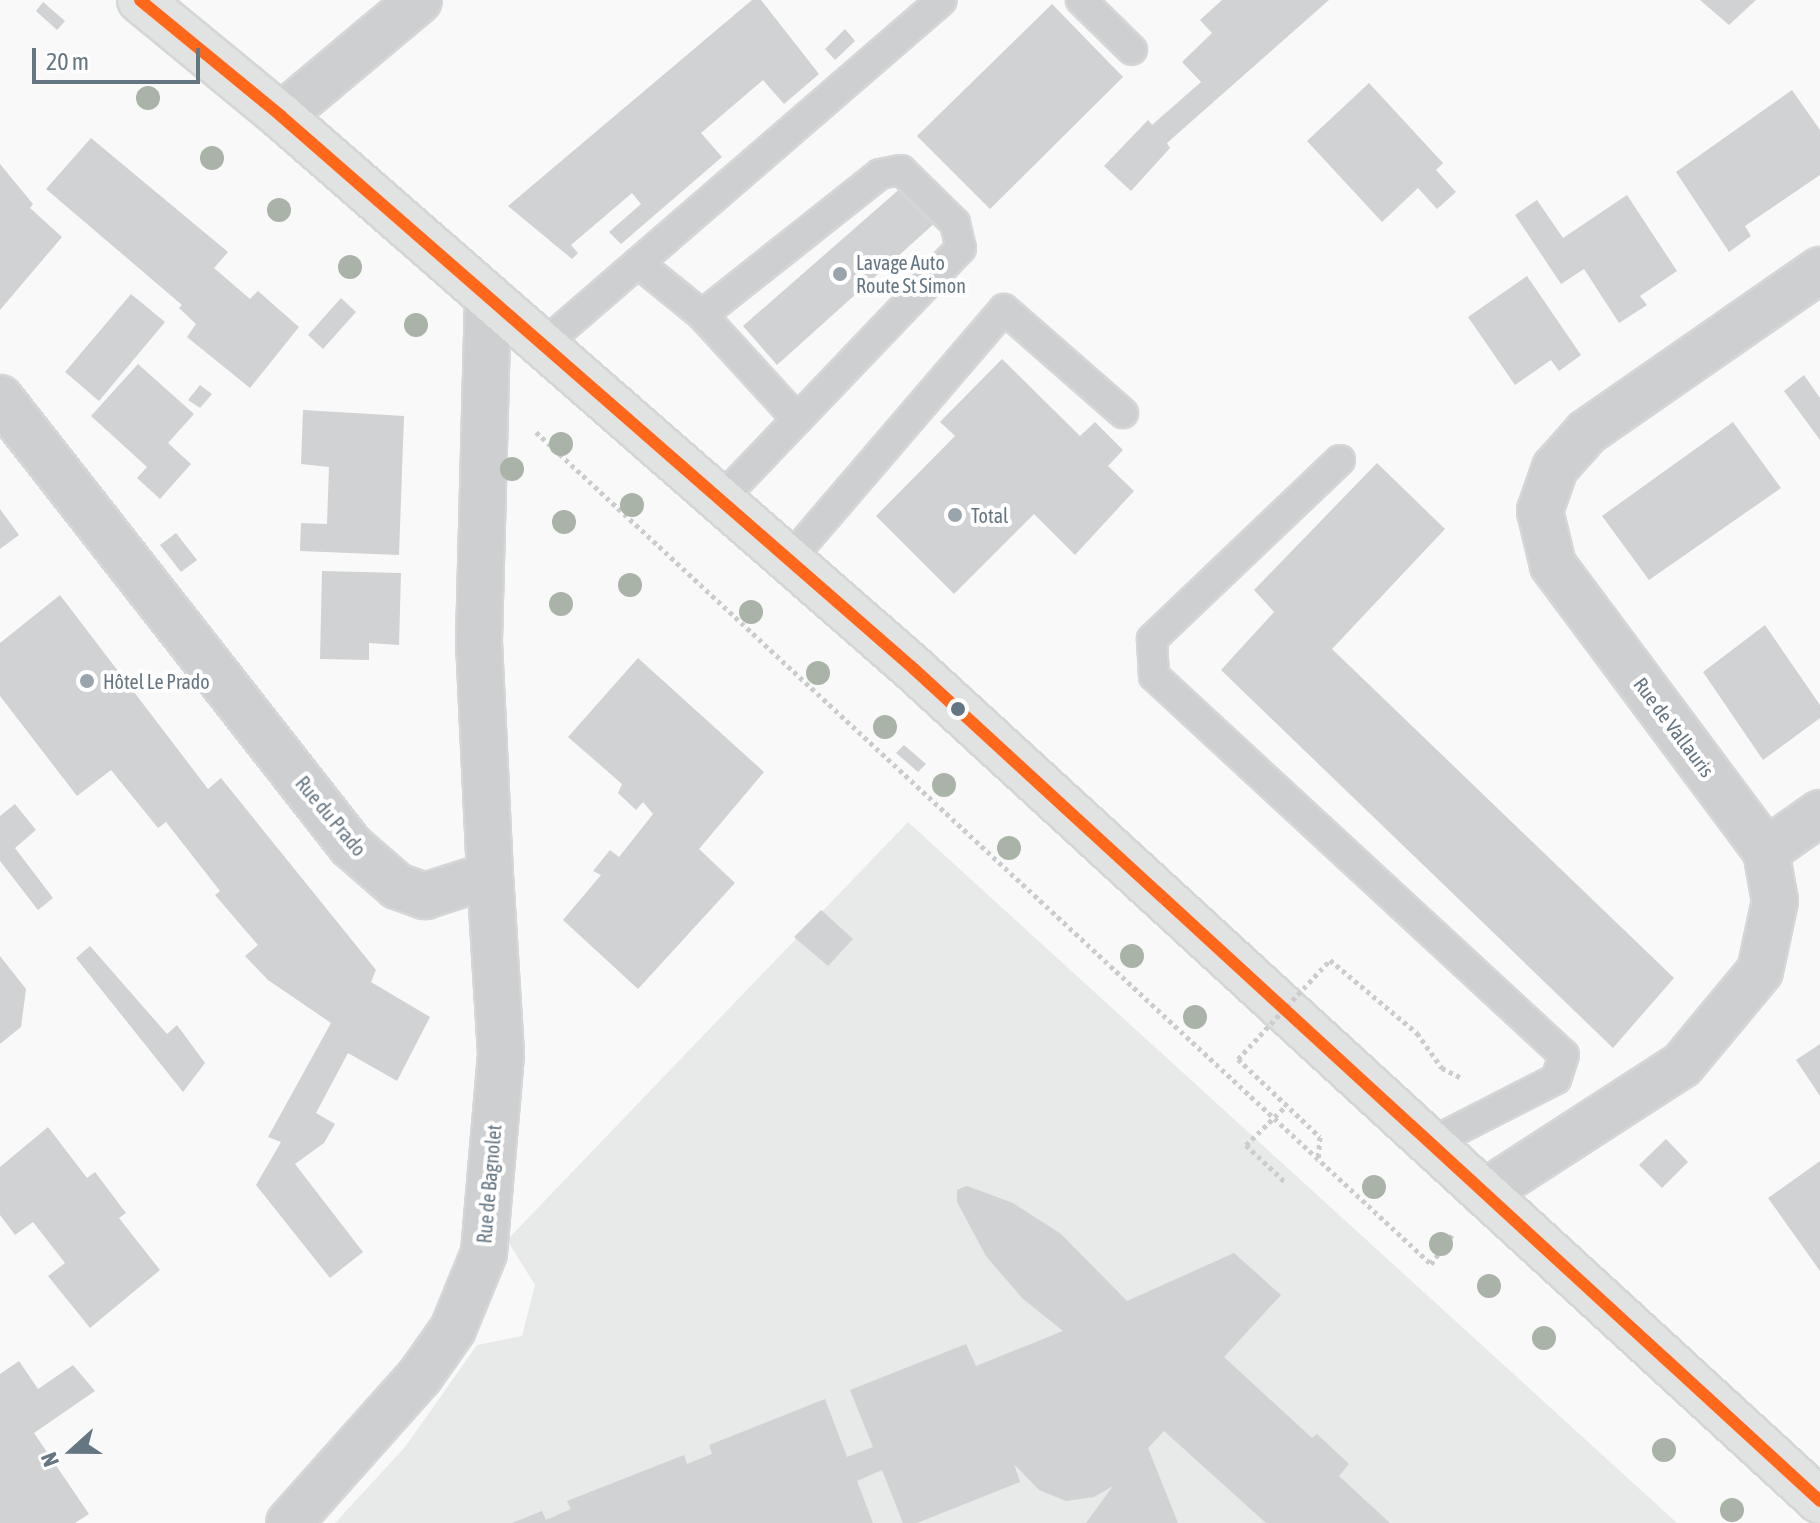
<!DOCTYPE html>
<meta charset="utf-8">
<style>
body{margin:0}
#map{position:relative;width:1820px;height:1523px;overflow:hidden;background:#f9f9f9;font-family:"Asap Condensed",sans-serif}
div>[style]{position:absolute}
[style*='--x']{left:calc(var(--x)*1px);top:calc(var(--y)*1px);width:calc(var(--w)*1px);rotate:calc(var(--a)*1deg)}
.built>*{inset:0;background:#e8e9e9}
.building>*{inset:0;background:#d0d2d3}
.path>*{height:5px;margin-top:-2.5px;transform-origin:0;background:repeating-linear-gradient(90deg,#cbcccd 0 4px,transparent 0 8px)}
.roads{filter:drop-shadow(2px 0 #d5d6d7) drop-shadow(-2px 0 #d5d6d7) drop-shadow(0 2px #d5d6d7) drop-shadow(0 -2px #d5d6d7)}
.service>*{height:28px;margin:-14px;padding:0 14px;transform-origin:14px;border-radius:14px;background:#cecfd0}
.minor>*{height:44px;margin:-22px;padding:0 22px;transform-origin:22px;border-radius:22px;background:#cecfd0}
.secondary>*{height:44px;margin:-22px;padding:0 22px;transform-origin:22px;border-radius:22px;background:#e1e2e2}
.path-bridge>*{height:5px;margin-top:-2.5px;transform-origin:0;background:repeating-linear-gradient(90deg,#cbcccd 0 4px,transparent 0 8px)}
.bus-1>*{height:12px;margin:-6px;padding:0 6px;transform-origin:6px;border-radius:6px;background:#ff671b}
.trees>*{width:24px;height:24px;margin:-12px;border-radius:50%;background:#a9b3a7}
.dots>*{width:22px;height:22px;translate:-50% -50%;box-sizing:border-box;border:4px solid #fff;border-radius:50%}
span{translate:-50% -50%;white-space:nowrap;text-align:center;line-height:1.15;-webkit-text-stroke:8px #fff;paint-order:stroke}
.poi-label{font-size:20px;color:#657683}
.left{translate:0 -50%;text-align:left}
.street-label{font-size:20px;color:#657683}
.north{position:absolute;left:32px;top:1411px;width:80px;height:80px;-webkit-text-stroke:6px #fff;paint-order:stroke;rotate:249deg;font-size:22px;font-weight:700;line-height:32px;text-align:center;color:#657683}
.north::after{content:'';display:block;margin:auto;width:28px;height:36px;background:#657683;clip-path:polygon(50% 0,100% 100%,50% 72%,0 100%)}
.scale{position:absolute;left:32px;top:48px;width:168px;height:36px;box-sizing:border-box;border:4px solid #657683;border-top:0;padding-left:10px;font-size:24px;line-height:28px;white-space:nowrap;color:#657683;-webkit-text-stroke:6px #fff;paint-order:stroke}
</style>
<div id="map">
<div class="built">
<div style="clip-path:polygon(908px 822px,1677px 1523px,335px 1523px,405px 1447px,477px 1345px,522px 1336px,535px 1285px,507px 1240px)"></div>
</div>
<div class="building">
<div style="clip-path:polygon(752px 0,761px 0,819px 74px,784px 104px,763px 80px,701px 133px,722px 157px,621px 244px,609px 232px,641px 204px,632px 193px,571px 245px,578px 253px,572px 259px,508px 206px)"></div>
<div style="clip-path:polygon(1222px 0,1329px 0,1167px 143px,1170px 148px,1131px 191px,1104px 166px,1148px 120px,1152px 125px,1201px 82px,1182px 62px,1212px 33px,1200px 20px)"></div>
<div style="clip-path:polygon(1700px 0,1756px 0,1729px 25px)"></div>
<div style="clip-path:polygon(43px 2px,65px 21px,57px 30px,36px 11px)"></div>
<div style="clip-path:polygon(1052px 4px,1123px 77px,990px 209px,917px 136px)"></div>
<div style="clip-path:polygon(845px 29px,855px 41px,835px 60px,825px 49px)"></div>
<div style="clip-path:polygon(1369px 83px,1443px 163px,1436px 170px,1456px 192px,1437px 209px,1418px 188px,1382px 222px,1307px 141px)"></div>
<div style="clip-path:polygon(1792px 90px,1820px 130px,1820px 175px,1745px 226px,1751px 236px,1729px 252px,1676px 172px)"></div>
<div style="clip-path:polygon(91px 138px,228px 252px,214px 268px,250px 299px,258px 291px,299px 327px,250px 388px,187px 337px,196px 324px,179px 308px,182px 305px,46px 189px)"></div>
<div style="clip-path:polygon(0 164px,33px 204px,30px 208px,62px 237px,0 310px)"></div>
<div style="clip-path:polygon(903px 186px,936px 222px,777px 365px,743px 326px)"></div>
<div style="clip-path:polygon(1627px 195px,1677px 271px,1640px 296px,1647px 305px,1619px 323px,1584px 269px,1561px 284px,1515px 215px,1537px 200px,1563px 238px)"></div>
<div style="clip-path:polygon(1527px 276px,1581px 355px,1559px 371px,1551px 360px,1515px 385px,1468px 317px)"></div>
<div style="clip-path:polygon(131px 294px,165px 322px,99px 401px,65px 372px)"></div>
<div style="clip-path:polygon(341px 298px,356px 312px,323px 349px,308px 335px)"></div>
<div style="clip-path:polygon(1002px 359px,1080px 436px,1095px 422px,1123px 450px,1108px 466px,1134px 491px,1075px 555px,1034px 514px,954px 594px,876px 516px,955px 436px,940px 422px)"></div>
<div style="clip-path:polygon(138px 364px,194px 414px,168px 443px,191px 464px,160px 499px,137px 478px,147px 467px,91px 416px)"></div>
<div style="clip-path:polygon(1804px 375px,1820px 398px,1820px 440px,1784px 391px)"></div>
<div style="clip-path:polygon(200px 385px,212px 394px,200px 408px,188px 400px)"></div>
<div style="clip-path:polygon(303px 410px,404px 416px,399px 555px,300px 551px,301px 523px,327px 524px,329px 467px,301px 464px)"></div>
<div style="clip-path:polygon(1733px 422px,1781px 488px,1649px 580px,1602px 516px)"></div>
<div style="clip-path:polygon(1377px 463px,1445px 529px,1332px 649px,1674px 978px,1613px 1048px,1221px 670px,1274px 612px,1254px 590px)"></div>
<div style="clip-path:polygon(0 509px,19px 535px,0 549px)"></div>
<div style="clip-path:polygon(176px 533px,197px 560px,181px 572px,160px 545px)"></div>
<div style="clip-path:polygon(322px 571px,401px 573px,399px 645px,369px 643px,369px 660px,320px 659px)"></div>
<div style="clip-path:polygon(60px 595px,208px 789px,221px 778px,376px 970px,371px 982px,430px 1017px,397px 1081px,348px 1053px,316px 1113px,335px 1124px,324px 1143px,295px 1164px,363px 1252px,330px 1278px,256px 1185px,281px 1142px,268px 1137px,331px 1023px,268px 980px,245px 956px,258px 945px,215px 895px,220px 891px,166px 822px,158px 828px,111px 770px,77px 796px,0 696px,0 643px)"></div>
<div style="clip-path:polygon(1765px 625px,1820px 705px,1820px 718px,1763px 760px,1703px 672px)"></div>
<div style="clip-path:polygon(638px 658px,764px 772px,699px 849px,735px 883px,638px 989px,563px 920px,601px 875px,593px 871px,610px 850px,619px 857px,653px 814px,643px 802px,636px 810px,618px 793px,622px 784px,568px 737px)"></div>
<div style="clip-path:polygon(904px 745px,926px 764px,918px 772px,896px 753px)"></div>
<div style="clip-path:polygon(15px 804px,36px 830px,15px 848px,53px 898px,38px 910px,0 861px,0 816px)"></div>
<div style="clip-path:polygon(821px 910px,853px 939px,828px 966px,794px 937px)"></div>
<div style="clip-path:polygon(90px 946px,167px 1034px,177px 1025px,205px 1063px,183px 1092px,76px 958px)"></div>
<div style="clip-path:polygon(0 956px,26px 989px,21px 1027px,0 1044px)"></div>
<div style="clip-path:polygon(1820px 1044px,1820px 1096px,1796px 1060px)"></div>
<div style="clip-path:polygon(48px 1127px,87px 1178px,95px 1172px,126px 1213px,119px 1218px,160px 1270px,90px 1328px,48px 1276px,65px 1263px,33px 1222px,15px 1235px,0 1215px,0 1167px)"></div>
<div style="clip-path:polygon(1666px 1139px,1688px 1162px,1662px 1188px,1639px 1165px)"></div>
<div style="clip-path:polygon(1820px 1161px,1820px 1271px,1768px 1198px)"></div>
<div style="clip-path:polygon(967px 1186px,1013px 1203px,1061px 1234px,1127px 1301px,1234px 1253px,1281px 1295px,1224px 1357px,1312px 1438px,1317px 1434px,1349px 1464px,1339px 1476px,1390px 1523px,1266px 1523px,1164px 1431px,1148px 1448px,1178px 1523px,1086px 1523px,1113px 1486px,1094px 1497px,1066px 1501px,1039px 1490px,1014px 1464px,1020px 1482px,917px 1523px,903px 1523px,882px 1470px,857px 1481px,873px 1523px,512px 1523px,542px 1511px,546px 1520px,571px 1509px,567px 1501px,684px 1455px,687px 1464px,712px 1454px,709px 1445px,825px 1399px,847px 1457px,873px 1447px,850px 1390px,966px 1344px,976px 1366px,1063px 1331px,1022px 1298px,986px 1256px,957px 1202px,957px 1190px)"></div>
<div style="clip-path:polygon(19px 1361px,38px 1389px,73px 1365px,95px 1391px,34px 1433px,89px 1514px,75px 1523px,0 1523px,0 1374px)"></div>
</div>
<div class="path">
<div style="--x:536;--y:432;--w:1222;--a:42.91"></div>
<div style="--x:1431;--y:1264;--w:36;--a:-54"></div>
<div style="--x:1330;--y:960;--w:114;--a:40"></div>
<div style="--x:1417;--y:1033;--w:43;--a:54.5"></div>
<div style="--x:1442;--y:1068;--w:22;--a:27"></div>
<div style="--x:1238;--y:1059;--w:113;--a:43.6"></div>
<div style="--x:1320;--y:1137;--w:24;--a:95"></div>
<div style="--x:1246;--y:1145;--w:55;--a:43.5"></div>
</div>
<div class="roads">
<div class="service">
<div style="--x:1081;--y:0;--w:71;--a:44.4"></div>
<div style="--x:638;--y:263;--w:82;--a:39.1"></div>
<div style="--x:702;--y:315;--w:227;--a:-38.4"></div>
<div style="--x:880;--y:174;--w:21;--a:-11"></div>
<div style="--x:901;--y:170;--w:76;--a:44.5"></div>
<div style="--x:955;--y:223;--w:26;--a:77"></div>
<div style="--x:961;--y:248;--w:347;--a:133.7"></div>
<div style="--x:702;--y:315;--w:141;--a:47.6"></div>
<div style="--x:543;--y:345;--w:527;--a:-40.85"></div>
<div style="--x:1340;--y:460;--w:260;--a:136.4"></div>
<div style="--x:1152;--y:639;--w:37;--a:87"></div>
<div style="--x:1154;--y:676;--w:558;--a:42.75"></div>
<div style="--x:1564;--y:1055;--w:25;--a:108"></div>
<div style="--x:1556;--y:1079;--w:140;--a:152.9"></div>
<div style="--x:789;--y:560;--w:330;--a:-49.4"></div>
<div style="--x:1004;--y:309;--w:158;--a:41.2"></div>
</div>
<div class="minor">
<div style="--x:281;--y:116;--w:180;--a:-40"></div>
<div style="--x:0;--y:398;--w:569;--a:51.92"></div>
<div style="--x:351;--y:846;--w:61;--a:41"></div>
<div style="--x:397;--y:886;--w:30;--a:20"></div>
<div style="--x:425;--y:896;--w:68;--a:-17.9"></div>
<div style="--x:490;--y:875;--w:235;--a:-92.7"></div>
<div style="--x:479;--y:640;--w:342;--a:-88.5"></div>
<div style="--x:1766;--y:851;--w:66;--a:-35.1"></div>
<div style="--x:1484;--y:1193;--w:236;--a:-32.9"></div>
<div style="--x:1682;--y:1065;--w:122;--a:-50.3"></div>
<div style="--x:1760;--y:971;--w:72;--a:-77.9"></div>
<div style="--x:1775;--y:901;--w:51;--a:-100.2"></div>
<div style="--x:1766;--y:851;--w:357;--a:-126.7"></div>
<div style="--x:1553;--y:565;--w:56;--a:-103.5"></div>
<div style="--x:1540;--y:511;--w:46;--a:-70.8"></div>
<div style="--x:1555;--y:468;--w:48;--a:-48.4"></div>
<div style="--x:1587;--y:432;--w:284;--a:-34.8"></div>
<div style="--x:289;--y:1523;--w:197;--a:-48.3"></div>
<div style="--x:420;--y:1376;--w:57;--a:-54.9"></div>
<div style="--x:453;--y:1329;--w:82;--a:-67.8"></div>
<div style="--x:484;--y:1253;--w:200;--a:-85.1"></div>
<div style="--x:501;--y:1054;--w:179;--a:-93.5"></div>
</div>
<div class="secondary">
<div style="--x:140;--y:0;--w:183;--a:39.4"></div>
<div style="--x:281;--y:116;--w:841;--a:41.14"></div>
<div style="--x:914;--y:669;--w:1230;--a:42.56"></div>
</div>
</div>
<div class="path-bridge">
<div style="--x:1238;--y:1059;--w:135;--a:-47.1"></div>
<div style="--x:1246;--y:1145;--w:54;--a:-44.3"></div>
</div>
<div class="bus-1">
<div style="--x:140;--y:0;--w:183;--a:39.4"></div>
<div style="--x:281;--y:116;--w:841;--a:41.14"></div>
<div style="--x:914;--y:669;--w:1230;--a:42.56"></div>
</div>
<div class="trees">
<div style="left:148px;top:98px"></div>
<div style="left:212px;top:158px"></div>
<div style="left:279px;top:210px"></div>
<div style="left:350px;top:267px"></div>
<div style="left:416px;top:325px"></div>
<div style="left:561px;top:444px"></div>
<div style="left:512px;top:469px"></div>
<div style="left:632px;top:505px"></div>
<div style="left:564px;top:522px"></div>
<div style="left:630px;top:585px"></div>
<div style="left:561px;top:604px"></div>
<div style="left:751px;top:612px"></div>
<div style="left:818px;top:673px"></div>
<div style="left:885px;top:727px"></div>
<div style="left:944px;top:785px"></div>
<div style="left:1009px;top:848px"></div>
<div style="left:1132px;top:956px"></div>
<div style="left:1195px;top:1017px"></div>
<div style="left:1374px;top:1187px"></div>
<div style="left:1441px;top:1244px"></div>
<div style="left:1489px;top:1286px"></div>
<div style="left:1544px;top:1338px"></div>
<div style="left:1664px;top:1450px"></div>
<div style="left:1732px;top:1510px"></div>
</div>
<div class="dots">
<div style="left:840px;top:274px;background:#99a4ac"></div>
<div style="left:955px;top:515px;background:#99a4ac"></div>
<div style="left:87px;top:681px;background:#99a4ac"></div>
<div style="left:958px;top:709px;background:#657683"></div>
</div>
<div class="poi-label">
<span class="left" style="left:856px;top:274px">Lavage Auto<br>Route St Simon</span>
<span class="left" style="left:971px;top:515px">Total</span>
<span class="left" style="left:103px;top:681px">Hôtel Le Prado</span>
</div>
<div class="street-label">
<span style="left:1674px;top:727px;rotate:53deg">Rue de Vallauris</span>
<span style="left:331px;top:816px;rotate:50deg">Rue du Prado</span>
<span style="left:489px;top:1184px;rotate:-85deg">Rue de Bagnolet</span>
</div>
<div class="north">N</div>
<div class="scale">20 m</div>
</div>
